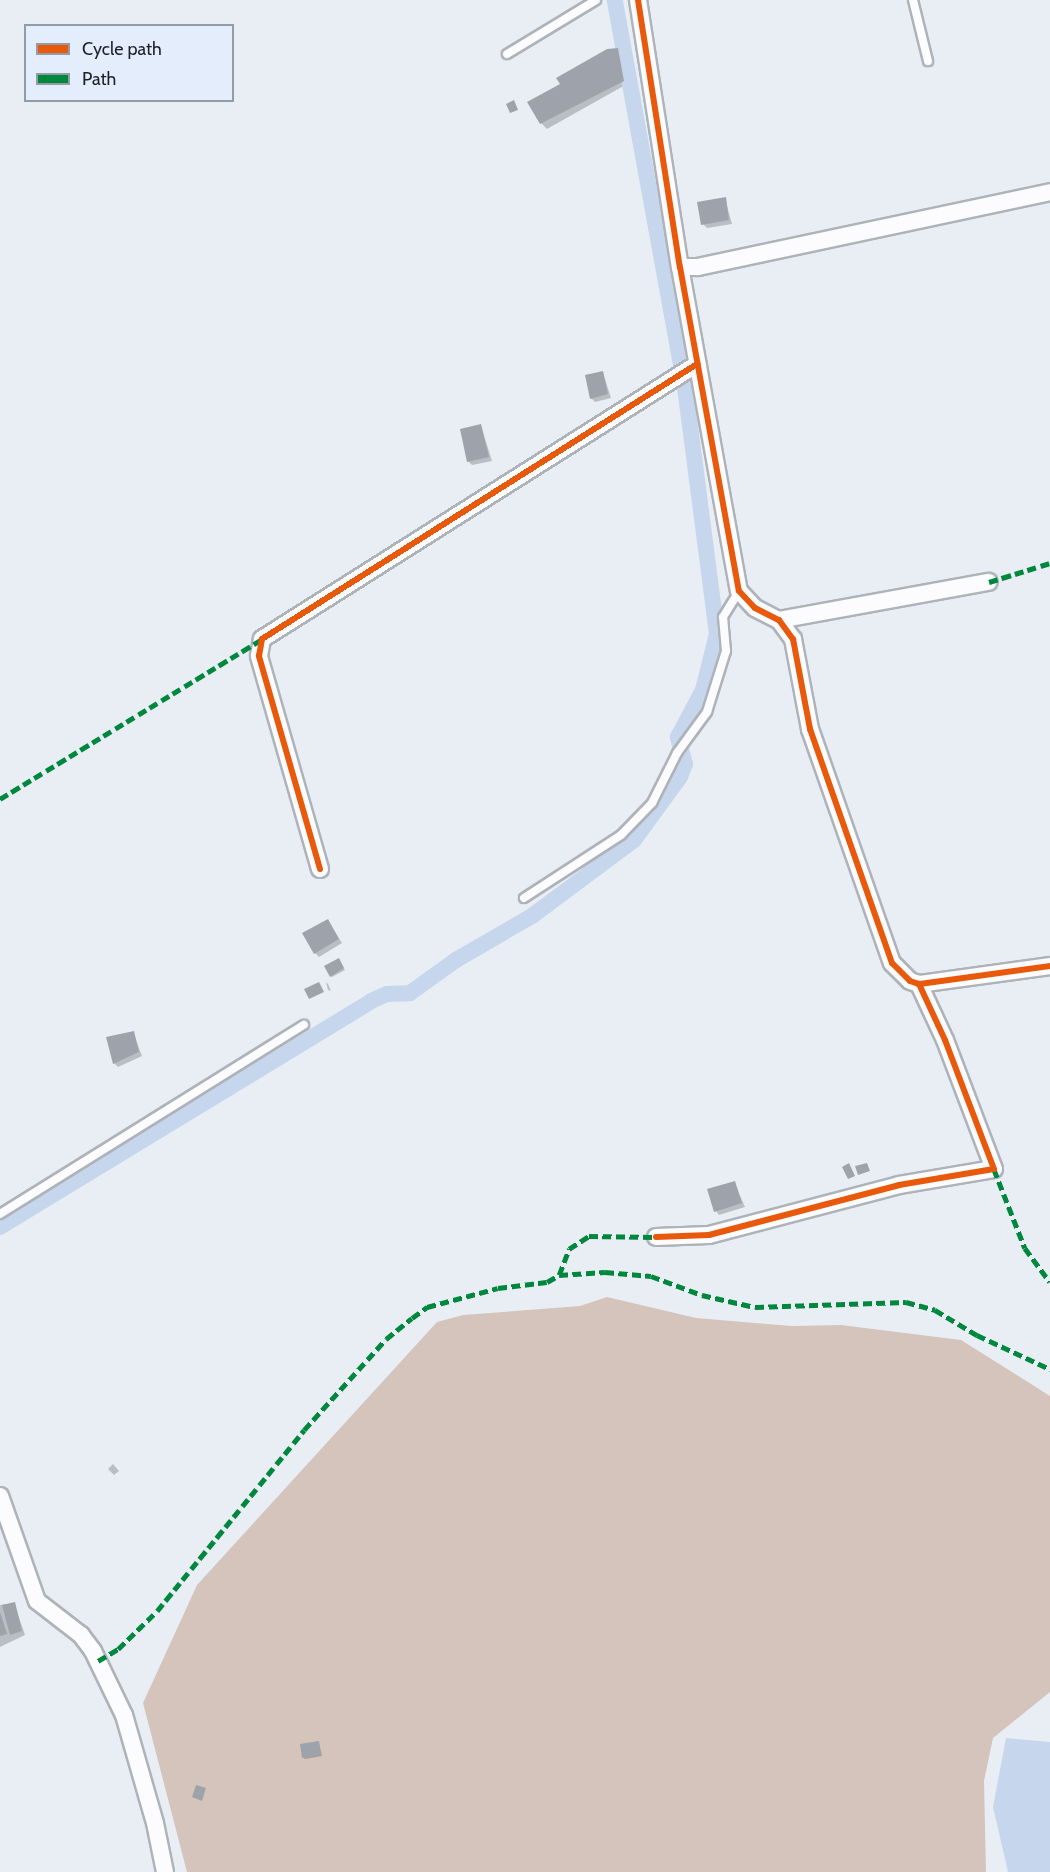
<!DOCTYPE html>
<style>
body{margin:0}
#map{position:relative;width:1050px;height:1872px;overflow:hidden;background:#e9eef5;font-family:Cabin,sans-serif}
div>[style]{position:absolute}
[style*='--x']{left:calc(var(--x)*1px);top:calc(var(--y)*1px);width:calc(var(--w)*1px);rotate:calc(var(--a)*1deg)}
.forest>*{inset:0;background:#d4c4bc}
.water>*{inset:0;background:#c6d7ed}
.shadow>*{inset:0;background:#0003}
.canal>*{height:16px;margin:-8px;padding:0 8px;transform-origin:8px;border-radius:8px;background:#c6d7ed}
.building>*{inset:0;background:#9ea3ab}
.roads{filter:drop-shadow(2px 0 #aeb3ba) drop-shadow(-2px 0 #aeb3ba) drop-shadow(0 2px #aeb3ba) drop-shadow(0 -2px #aeb3ba)}
.lane>*{height:8px;margin:-4px;padding:0 4px;transform-origin:4px;border-radius:4px;background:#fcfcfe}
.street>*{height:16px;margin:-8px;padding:0 8px;transform-origin:8px;border-radius:8px;background:#fcfcfe}
.quiet>*{height:4.5px;margin-top:-2.25px;transform-origin:0;background:repeating-linear-gradient(90deg,#00873e 0 9px,transparent 0 13.5px)}
.cycleway>*{height:6px;margin:-3px;padding:0 3px;transform-origin:3px;border-radius:3px;background:#e8590c}
span{translate:-50% -50%;white-space:nowrap;text-align:center;line-height:1.15;-webkit-text-stroke:6px #e3edfb;paint-order:stroke}
.legend{position:absolute;left:24px;top:24px;width:210px;height:78px;box-sizing:border-box;background:#e3edfb;border:2px solid #939ba7;margin:0;padding:8px 10px;list-style:none;font-size:18px;color:#1a2129}
.legend li{display:flex;align-items:center;gap:12px;height:30px}
.legend b{width:30px;border:2px solid #939ba7}
</style>
<div id="map">
<div class="forest">
<div style="clip-path:polygon(607px 1297px,696px 1318px,792px 1326px,841px 1325px,961px 1340px,1050px 1396px,1050px 1692px,993px 1738px,984px 1781px,986px 1872px,187px 1872px,143px 1703px,197px 1585px,437px 1322px,463px 1315px,580px 1306px)"></div>
</div>
<div class="water">
<div style="clip-path:polygon(1006px 1738px,1050px 1742px,1050px 1872px,1008px 1872px,993px 1807px)"></div>
</div>
<div class="shadow">
<div style="clip-path:polygon(617px 49px,627px 84px,547px 129px,541px 123px)"></div>
<div style="clip-path:polygon(725px 199px,732px 224px,707px 228px,703px 224px)"></div>
<div style="clip-path:polygon(603px 373px,611px 398px,595px 402px,591px 398px)"></div>
<div style="clip-path:polygon(481px 426px,492px 461px,472px 465px,468px 461px)"></div>
<div style="clip-path:polygon(328px 921px,342px 943px,319px 957px,315px 953px)"></div>
<div style="clip-path:polygon(340px 962px,345px 970px,332px 977px,331px 976px)"></div>
<div style="clip-path:polygon(326px 982px,328px 984px,331px 991px,328px 990px)"></div>
<div style="clip-path:polygon(133px 1032px,142px 1056px,118px 1067px,114px 1063px)"></div>
<div style="clip-path:polygon(734px 1182px,745px 1207px,719px 1215px,716px 1211px)"></div>
<div style="clip-path:polygon(113px 1464px,119px 1471px,114px 1475px,108px 1469px)"></div>
<div style="clip-path:polygon(14px 1603px,25px 1635px,0 1647px,0 1605px)"></div>
<div style="clip-path:polygon(319px 1743px,322px 1756px,305px 1759px,303px 1757px)"></div>
</div>
<div class="canal">
<div style="--x:0;--y:1227;--w:434;--a:-31.3"></div>
<div style="--x:371;--y:1001;--w:17;--a:-24"></div>
<div style="--x:387;--y:994;--w:23;--a:-2"></div>
<div style="--x:410;--y:993;--w:57;--a:-35.7"></div>
<div style="--x:456;--y:960;--w:88;--a:-30.1"></div>
<div style="--x:532;--y:916;--w:127;--a:-36.7"></div>
<div style="--x:634;--y:840;--w:78;--a:-53.9"></div>
<div style="--x:680;--y:777;--w:14;--a:-69"></div>
<div style="--x:685;--y:764;--w:28;--a:-105"></div>
<div style="--x:678;--y:737;--w:53;--a:-62"></div>
<div style="--x:703;--y:690;--w:58;--a:-76"></div>
<div style="--x:717;--y:634;--w:249;--a:-97.4"></div>
<div style="--x:685;--y:387;--w:393;--a:-100.3"></div>
</div>
<div class="building">
<div style="clip-path:polygon(618px 48px,624px 81px,540px 124px,527px 102px,560px 84px,556px 78px,607px 49px)"></div>
<div style="clip-path:polygon(514px 100px,518px 110px,510px 113px,506px 104px)"></div>
<div style="clip-path:polygon(726px 197px,729px 220px,701px 225px,697px 202px)"></div>
<div style="clip-path:polygon(603px 371px,608px 394px,590px 399px,585px 375px)"></div>
<div style="clip-path:polygon(481px 424px,489px 457px,467px 462px,460px 429px)"></div>
<div style="clip-path:polygon(328px 919px,339px 939px,314px 954px,302px 933px)"></div>
<div style="clip-path:polygon(339px 958px,344px 968px,330px 977px,324px 966px)"></div>
<div style="clip-path:polygon(319px 982px,324px 992px,309px 999px,304px 989px)"></div>
<div style="clip-path:polygon(134px 1031px,139px 1052px,113px 1064px,106px 1037px)"></div>
<div style="clip-path:polygon(849px 1163px,855px 1176px,848px 1179px,842px 1167px)"></div>
<div style="clip-path:polygon(867px 1163px,870px 1171px,858px 1175px,855px 1166px)"></div>
<div style="clip-path:polygon(735px 1181px,742px 1203px,714px 1212px,707px 1189px)"></div>
<div style="clip-path:polygon(15px 1602px,22px 1631px,10px 1635px,2px 1605px)"></div>
<div style="clip-path:polygon(0 1612px,7px 1634px,0 1636px)"></div>
<div style="clip-path:polygon(319px 1741px,321px 1755px,302px 1758px,300px 1744px)"></div>
<div style="clip-path:polygon(196px 1785px,206px 1788px,202px 1801px,192px 1797px)"></div>
</div>
<div class="roads">
<div class="lane">
<div style="--x:913;--y:0;--w:63;--a:76.2"></div>
<div style="--x:507;--y:54;--w:104;--a:-31.2"></div>
<div style="--x:524;--y:898;--w:116;--a:-33"></div>
<div style="--x:621;--y:835;--w:45;--a:-45.9"></div>
<div style="--x:652;--y:803;--w:56;--a:-63.4"></div>
<div style="--x:677;--y:753;--w:51;--a:-53.8"></div>
<div style="--x:707;--y:712;--w:64;--a:-72.7"></div>
<div style="--x:726;--y:651;--w:34;--a:-95"></div>
<div style="--x:723;--y:617;--w:31;--a:-58"></div>
<div style="--x:0;--y:1214;--w:358;--a:-31.9"></div>
</div>
<div class="street">
<div style="--x:638;--y:0;--w:270;--a:81.1"></div>
<div style="--x:680;--y:267;--w:329;--a:79.7"></div>
<div style="--x:739;--y:591;--w:23;--a:47"></div>
<div style="--x:755;--y:608;--w:27;--a:27"></div>
<div style="--x:779;--y:620;--w:24;--a:54"></div>
<div style="--x:793;--y:639;--w:92;--a:79.3"></div>
<div style="--x:810;--y:729;--w:248;--a:70.7"></div>
<div style="--x:892;--y:963;--w:25;--a:45"></div>
<div style="--x:910;--y:981;--w:9;--a:18"></div>
<div style="--x:919;--y:984;--w:132;--a:-7.8"></div>
<div style="--x:680;--y:267;--w:18;--a:0"></div>
<div style="--x:698;--y:267;--w:360;--a:-12"></div>
<div style="--x:779;--y:620;--w:213;--a:-10.3"></div>
<div style="--x:320;--y:869;--w:222;--a:-106"></div>
<div style="--x:259;--y:656;--w:17;--a:-80"></div>
<div style="--x:262;--y:639;--w:515;--a:-32.3"></div>
<div style="--x:656;--y:1237;--w:53;--a:-2.2"></div>
<div style="--x:709;--y:1235;--w:196;--a:-14.7"></div>
<div style="--x:899;--y:1185;--w:96;--a:-9.6"></div>
<div style="--x:994;--y:1169;--w:138;--a:-110.8"></div>
<div style="--x:945;--y:1040;--w:62;--a:-114.9"></div>
<div style="--x:0;--y:1496;--w:111;--a:70.6"></div>
<div style="--x:37;--y:1601;--w:56;--a:37.7"></div>
<div style="--x:81;--y:1635;--w:20;--a:53"></div>
<div style="--x:93;--y:1651;--w:71;--a:64.2"></div>
<div style="--x:124;--y:1715;--w:112;--a:74"></div>
<div style="--x:155;--y:1823;--w:50;--a:78.5"></div>
</div>
</div>
<div class="quiet">
<div style="--x:989;--y:582;--w:64;--a:-17.3"></div>
<div style="--x:0;--y:799;--w:307;--a:-31.4"></div>
<div style="--x:994;--y:1169;--w:85;--a:68.6"></div>
<div style="--x:1025;--y:1248;--w:42;--a:53.7"></div>
<div style="--x:559;--y:1275;--w:46;--a:-3.7"></div>
<div style="--x:605;--y:1272;--w:46;--a:5"></div>
<div style="--x:651;--y:1276;--w:54;--a:20.4"></div>
<div style="--x:702;--y:1295;--w:54;--a:12.8"></div>
<div style="--x:755;--y:1307;--w:151;--a:-1.9"></div>
<div style="--x:906;--y:1302;--w:30;--a:15"></div>
<div style="--x:935;--y:1310;--w:49;--a:30.8"></div>
<div style="--x:977;--y:1335;--w:81;--a:25"></div>
<div style="--x:98;--y:1661;--w:23;--a:-31"></div>
<div style="--x:118;--y:1649;--w:54;--a:-44.3"></div>
<div style="--x:157;--y:1611;--w:233;--a:-50.9"></div>
<div style="--x:304;--y:1430;--w:122;--a:-48"></div>
<div style="--x:386;--y:1339;--w:33;--a:-39"></div>
<div style="--x:412;--y:1318;--w:19;--a:-36"></div>
<div style="--x:427;--y:1307;--w:73;--a:-15"></div>
<div style="--x:498;--y:1288;--w:49;--a:-7"></div>
<div style="--x:547;--y:1282;--w:14;--a:-30"></div>
<div style="--x:559;--y:1275;--w:28;--a:-69"></div>
<div style="--x:569;--y:1249;--w:24;--a:-33"></div>
<div style="--x:589;--y:1236;--w:67;--a:0.9"></div>
</div>
<div class="cycleway">
<div style="--x:638;--y:0;--w:270;--a:81.1"></div>
<div style="--x:680;--y:267;--w:329;--a:79.7"></div>
<div style="--x:739;--y:591;--w:23;--a:47"></div>
<div style="--x:755;--y:608;--w:27;--a:27"></div>
<div style="--x:779;--y:620;--w:24;--a:54"></div>
<div style="--x:793;--y:639;--w:92;--a:79.3"></div>
<div style="--x:810;--y:729;--w:248;--a:70.7"></div>
<div style="--x:892;--y:963;--w:25;--a:45"></div>
<div style="--x:910;--y:981;--w:9;--a:18"></div>
<div style="--x:919;--y:984;--w:132;--a:-7.8"></div>
<div style="--x:320;--y:869;--w:222;--a:-106"></div>
<div style="--x:259;--y:656;--w:17;--a:-80"></div>
<div style="--x:262;--y:639;--w:515;--a:-32.3"></div>
<div style="--x:656;--y:1237;--w:53;--a:-2.2"></div>
<div style="--x:709;--y:1235;--w:196;--a:-14.7"></div>
<div style="--x:899;--y:1185;--w:96;--a:-9.6"></div>
<div style="--x:994;--y:1169;--w:138;--a:-110.8"></div>
<div style="--x:945;--y:1040;--w:62;--a:-114.9"></div>
</div>
<ul class="legend">
<li><b style="height:8px;background:#e8590c"></b>Cycle path</li>
<li><b style="height:8px;background:#00873e"></b>Path</li>
</ul>
</div>
